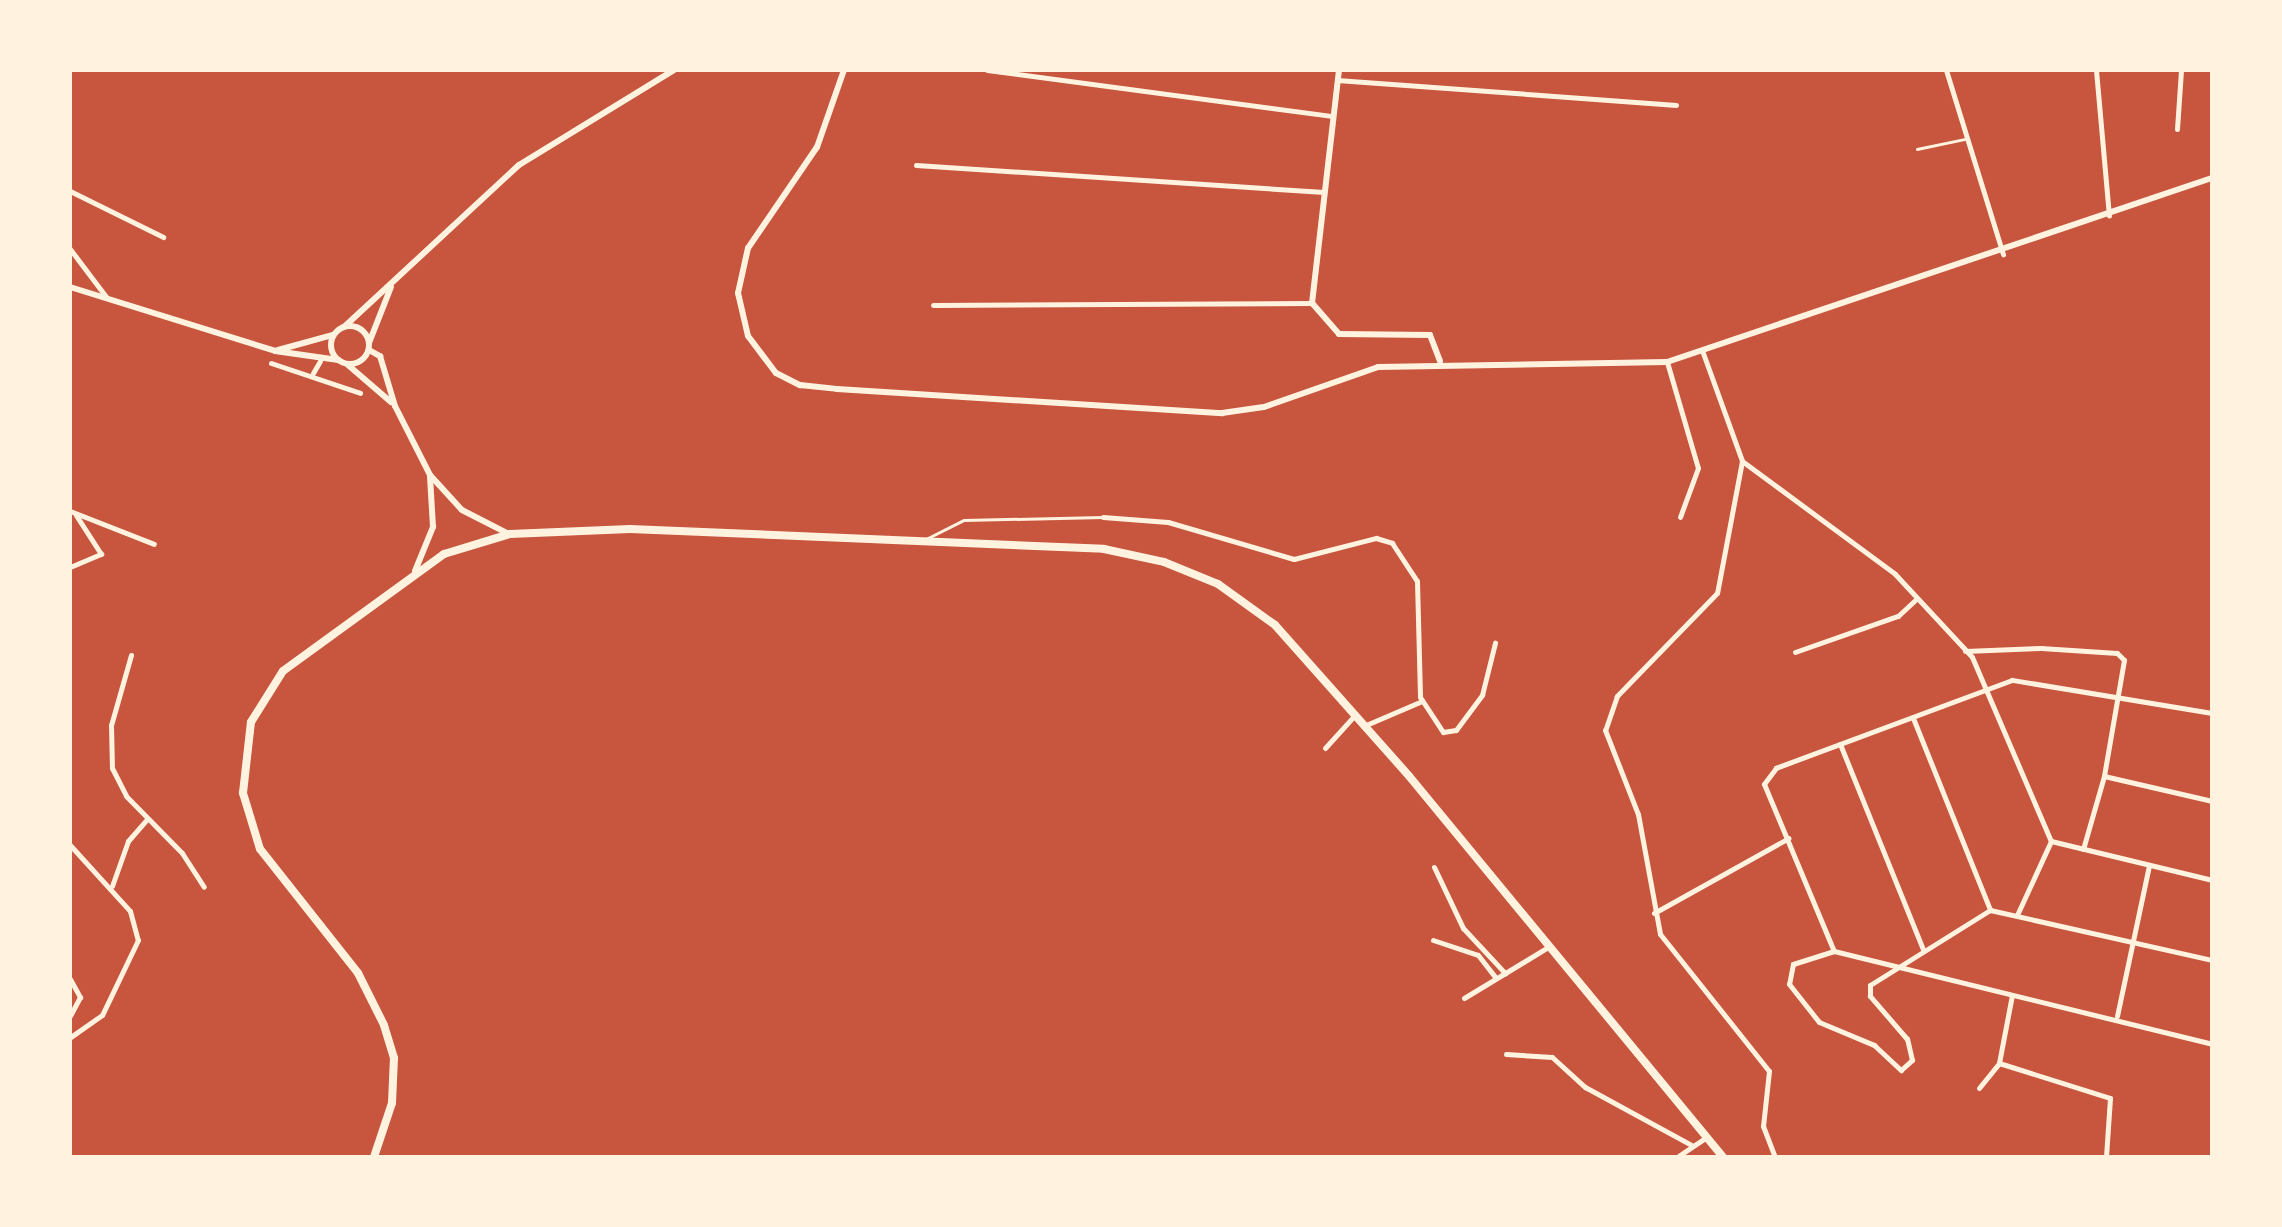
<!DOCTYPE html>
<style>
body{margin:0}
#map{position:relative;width:2282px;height:1227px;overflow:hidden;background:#c8553d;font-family:"Golos Text",sans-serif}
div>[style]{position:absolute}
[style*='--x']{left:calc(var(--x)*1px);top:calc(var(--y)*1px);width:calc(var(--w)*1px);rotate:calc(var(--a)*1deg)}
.service>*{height:2.5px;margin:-1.25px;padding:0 1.25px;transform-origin:1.25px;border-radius:1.25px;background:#fff3e0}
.minor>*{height:5px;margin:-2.5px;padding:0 2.5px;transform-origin:2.5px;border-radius:2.5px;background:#fff3e0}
.secondary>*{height:6px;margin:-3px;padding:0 3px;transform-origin:3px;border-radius:3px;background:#fff3e0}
.secondary>.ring{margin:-3px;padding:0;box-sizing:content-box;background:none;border:6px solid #fff3e0;border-radius:50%}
.trunk>*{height:8px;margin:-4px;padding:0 4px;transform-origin:4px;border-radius:4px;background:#fff3e0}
span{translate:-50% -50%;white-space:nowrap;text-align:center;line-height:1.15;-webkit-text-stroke:9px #fff3e0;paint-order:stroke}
.frame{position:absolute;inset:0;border:72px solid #fff3e0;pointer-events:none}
</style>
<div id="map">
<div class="service">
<div style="--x:1917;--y:149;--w:49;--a:-11.8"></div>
<div style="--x:926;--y:539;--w:42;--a:-26.6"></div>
<div style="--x:964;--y:520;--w:139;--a:-1.2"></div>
</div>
<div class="minor">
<div style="--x:987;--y:70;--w:347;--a:7.6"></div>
<div style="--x:1946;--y:70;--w:193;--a:72.8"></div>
<div style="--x:2096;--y:70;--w:146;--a:84.9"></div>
<div style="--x:1337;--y:80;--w:340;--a:4.2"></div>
<div style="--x:2177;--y:129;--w:59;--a:-86.1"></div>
<div style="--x:916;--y:165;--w:409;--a:3.8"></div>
<div style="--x:70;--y:191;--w:104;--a:26.3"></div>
<div style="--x:70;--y:249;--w:61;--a:52.9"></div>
<div style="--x:933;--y:305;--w:379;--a:-0.3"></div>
<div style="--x:1703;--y:353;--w:115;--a:70.1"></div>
<div style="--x:1742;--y:461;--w:134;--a:100.7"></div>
<div style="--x:1717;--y:593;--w:144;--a:134.2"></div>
<div style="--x:1617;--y:696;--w:36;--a:109"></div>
<div style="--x:1605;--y:730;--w:90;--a:68.6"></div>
<div style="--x:1638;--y:814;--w:122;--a:79.6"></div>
<div style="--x:1660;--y:934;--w:175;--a:51.5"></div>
<div style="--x:1769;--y:1071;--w:55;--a:96.2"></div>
<div style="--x:1763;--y:1126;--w:33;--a:69"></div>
<div style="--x:1667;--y:362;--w:110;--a:73.7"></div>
<div style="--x:1698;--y:468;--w:52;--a:110.2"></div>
<div style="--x:271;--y:363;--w:94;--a:18.6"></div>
<div style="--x:313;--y:373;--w:14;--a:-60"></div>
<div style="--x:1742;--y:461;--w:190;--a:36.4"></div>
<div style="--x:1895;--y:574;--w:113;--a:47.1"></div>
<div style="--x:1972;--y:657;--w:200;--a:66.8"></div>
<div style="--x:70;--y:511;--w:90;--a:21.4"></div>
<div style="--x:1103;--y:517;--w:65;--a:4.4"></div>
<div style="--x:1168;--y:522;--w:131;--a:16.4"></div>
<div style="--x:1294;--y:559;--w:85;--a:-14.4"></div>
<div style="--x:1376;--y:538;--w:17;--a:17"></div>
<div style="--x:1392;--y:543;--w:45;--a:56.7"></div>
<div style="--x:1417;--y:581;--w:116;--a:88.5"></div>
<div style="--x:1420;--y:697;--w:42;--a:56.7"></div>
<div style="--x:1443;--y:732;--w:13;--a:-9"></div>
<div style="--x:1456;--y:730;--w:44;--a:-53.4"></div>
<div style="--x:1482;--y:695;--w:54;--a:-76"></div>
<div style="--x:70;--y:567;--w:34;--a:-23"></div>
<div style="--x:101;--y:554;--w:46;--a:-122.7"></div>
<div style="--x:1965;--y:651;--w:76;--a:-2.3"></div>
<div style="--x:2041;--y:648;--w:76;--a:3.8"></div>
<div style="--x:2117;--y:653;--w:10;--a:45"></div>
<div style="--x:2124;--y:660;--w:118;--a:99.8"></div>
<div style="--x:2104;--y:776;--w:76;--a:106"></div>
<div style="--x:1795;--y:652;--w:109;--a:-19.3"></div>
<div style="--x:1898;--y:616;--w:26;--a:-43"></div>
<div style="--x:131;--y:655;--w:73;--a:105.9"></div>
<div style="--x:111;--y:725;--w:43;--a:88.7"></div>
<div style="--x:112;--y:768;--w:31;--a:63"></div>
<div style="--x:126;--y:796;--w:80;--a:45.5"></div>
<div style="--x:182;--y:853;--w:40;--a:57.1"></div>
<div style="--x:2212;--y:713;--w:203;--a:-170.6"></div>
<div style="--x:2012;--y:680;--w:252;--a:159.6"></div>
<div style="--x:1776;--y:768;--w:20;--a:127"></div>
<div style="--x:1764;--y:784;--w:181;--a:67.3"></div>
<div style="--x:1834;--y:951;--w:389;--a:13.8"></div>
<div style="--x:1913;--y:718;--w:207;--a:68.1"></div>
<div style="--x:1366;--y:725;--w:61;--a:-23.2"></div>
<div style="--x:1840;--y:744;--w:221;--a:68"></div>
<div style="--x:1325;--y:748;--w:43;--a:-47.8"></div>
<div style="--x:2104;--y:776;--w:111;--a:13"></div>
<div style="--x:2051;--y:841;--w:166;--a:13.6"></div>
<div style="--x:70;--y:845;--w:89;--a:47.7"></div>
<div style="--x:130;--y:911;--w:30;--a:75"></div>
<div style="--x:138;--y:940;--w:83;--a:115.6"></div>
<div style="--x:102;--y:1015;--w:39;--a:145"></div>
<div style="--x:1434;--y:867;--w:68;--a:64.6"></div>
<div style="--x:1463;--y:928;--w:62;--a:47"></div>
<div style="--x:112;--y:886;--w:48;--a:-70.4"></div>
<div style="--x:128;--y:841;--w:29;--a:-49"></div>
<div style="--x:1990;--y:910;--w:228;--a:12.7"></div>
<div style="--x:1654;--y:913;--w:154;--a:-29.1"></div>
<div style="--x:2017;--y:915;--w:81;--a:-65.3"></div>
<div style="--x:1433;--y:940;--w:47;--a:18.4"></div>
<div style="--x:1478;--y:955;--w:29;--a:52"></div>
<div style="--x:1834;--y:951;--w:43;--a:162.4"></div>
<div style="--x:1793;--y:964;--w:20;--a:101"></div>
<div style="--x:1789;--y:984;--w:48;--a:51.7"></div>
<div style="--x:1819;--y:1022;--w:60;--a:22.7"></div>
<div style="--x:1874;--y:1045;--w:37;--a:43"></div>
<div style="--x:1901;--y:1070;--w:15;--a:-42"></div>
<div style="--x:1912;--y:1060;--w:22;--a:-103"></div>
<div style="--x:1907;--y:1039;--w:57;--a:-130.7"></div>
<div style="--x:1870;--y:996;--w:11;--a:-90"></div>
<div style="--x:1870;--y:985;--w:142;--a:-32"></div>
<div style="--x:70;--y:979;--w:21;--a:61"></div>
<div style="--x:80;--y:997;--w:21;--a:118"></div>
<div style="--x:1464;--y:998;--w:100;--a:-31.2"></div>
<div style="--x:2117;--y:1016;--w:154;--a:-78"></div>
<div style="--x:1506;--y:1054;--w:46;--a:3.7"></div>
<div style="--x:1552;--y:1057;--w:45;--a:42.3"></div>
<div style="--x:1585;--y:1087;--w:123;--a:28.6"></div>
<div style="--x:1999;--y:1063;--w:116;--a:17.5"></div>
<div style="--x:2110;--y:1098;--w:59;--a:93.9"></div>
<div style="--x:1979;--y:1088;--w:32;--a:-51"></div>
<div style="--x:1999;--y:1063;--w:69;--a:-79.2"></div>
<div style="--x:1677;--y:1157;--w:36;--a:-34"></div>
</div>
<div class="secondary">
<div style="--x:844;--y:70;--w:82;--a:109.3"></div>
<div style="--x:817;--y:147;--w:122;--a:124.3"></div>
<div style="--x:748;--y:248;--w:46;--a:102.5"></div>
<div style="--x:738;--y:293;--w:44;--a:76.9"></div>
<div style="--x:748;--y:336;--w:46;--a:52.9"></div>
<div style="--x:776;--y:373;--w:27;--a:27"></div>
<div style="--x:800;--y:385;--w:37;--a:6"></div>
<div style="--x:837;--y:389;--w:386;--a:3.6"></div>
<div style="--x:1222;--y:413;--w:42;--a:-8.1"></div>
<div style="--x:1264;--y:407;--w:121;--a:-19.3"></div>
<div style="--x:1378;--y:367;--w:289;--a:-1"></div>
<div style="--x:1667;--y:362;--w:575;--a:-18.66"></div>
<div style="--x:1339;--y:70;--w:235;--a:96.6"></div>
<div style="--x:1312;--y:303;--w:41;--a:48.9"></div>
<div style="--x:1339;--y:334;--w:91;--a:0.6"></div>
<div style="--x:1430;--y:335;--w:28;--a:69"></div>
<div style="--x:70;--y:287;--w:215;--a:17.3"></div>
<div style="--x:275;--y:351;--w:64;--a:8.1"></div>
<div class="ring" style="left:331px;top:326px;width:32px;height:32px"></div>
<div style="--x:344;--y:327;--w:238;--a:-42.8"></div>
<div style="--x:519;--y:165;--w:182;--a:-31.5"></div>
<div style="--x:369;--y:343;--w:60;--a:-68.6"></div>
<div style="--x:278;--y:350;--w:57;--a:-15.3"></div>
<div style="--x:369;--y:350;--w:13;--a:29"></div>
<div style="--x:380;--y:356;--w:52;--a:73.3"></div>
<div style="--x:395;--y:406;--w:77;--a:63.1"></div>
<div style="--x:430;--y:475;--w:47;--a:47.6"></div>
<div style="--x:462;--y:510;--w:53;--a:27.1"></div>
<div style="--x:348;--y:365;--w:57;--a:40.7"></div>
<div style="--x:415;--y:571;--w:48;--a:-67.8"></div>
<div style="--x:433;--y:527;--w:51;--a:-93.4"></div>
</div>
<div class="trunk">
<div style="--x:374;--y:1157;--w:57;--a:-71.6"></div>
<div style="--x:392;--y:1103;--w:45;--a:-87.5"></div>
<div style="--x:394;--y:1058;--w:34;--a:-107"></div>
<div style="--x:384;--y:1025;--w:58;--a:-116.6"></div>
<div style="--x:358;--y:973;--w:158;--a:-128.3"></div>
<div style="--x:260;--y:849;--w:59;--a:-106.9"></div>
<div style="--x:243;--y:793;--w:71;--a:-83.6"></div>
<div style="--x:251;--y:722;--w:60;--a:-57.9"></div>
<div style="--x:283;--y:671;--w:199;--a:-36"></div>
<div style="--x:444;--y:554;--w:69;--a:-16.9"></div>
<div style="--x:510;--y:534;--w:120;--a:-2.4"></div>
<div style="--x:630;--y:529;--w:474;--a:2.4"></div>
<div style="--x:1104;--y:549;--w:61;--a:12.2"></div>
<div style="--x:1164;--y:562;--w:58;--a:22.2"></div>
<div style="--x:1218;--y:584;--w:70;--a:35.7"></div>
<div style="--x:1275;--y:625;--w:202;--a:48.4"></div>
<div style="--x:1409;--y:776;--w:494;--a:50.5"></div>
</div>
<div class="frame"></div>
</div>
